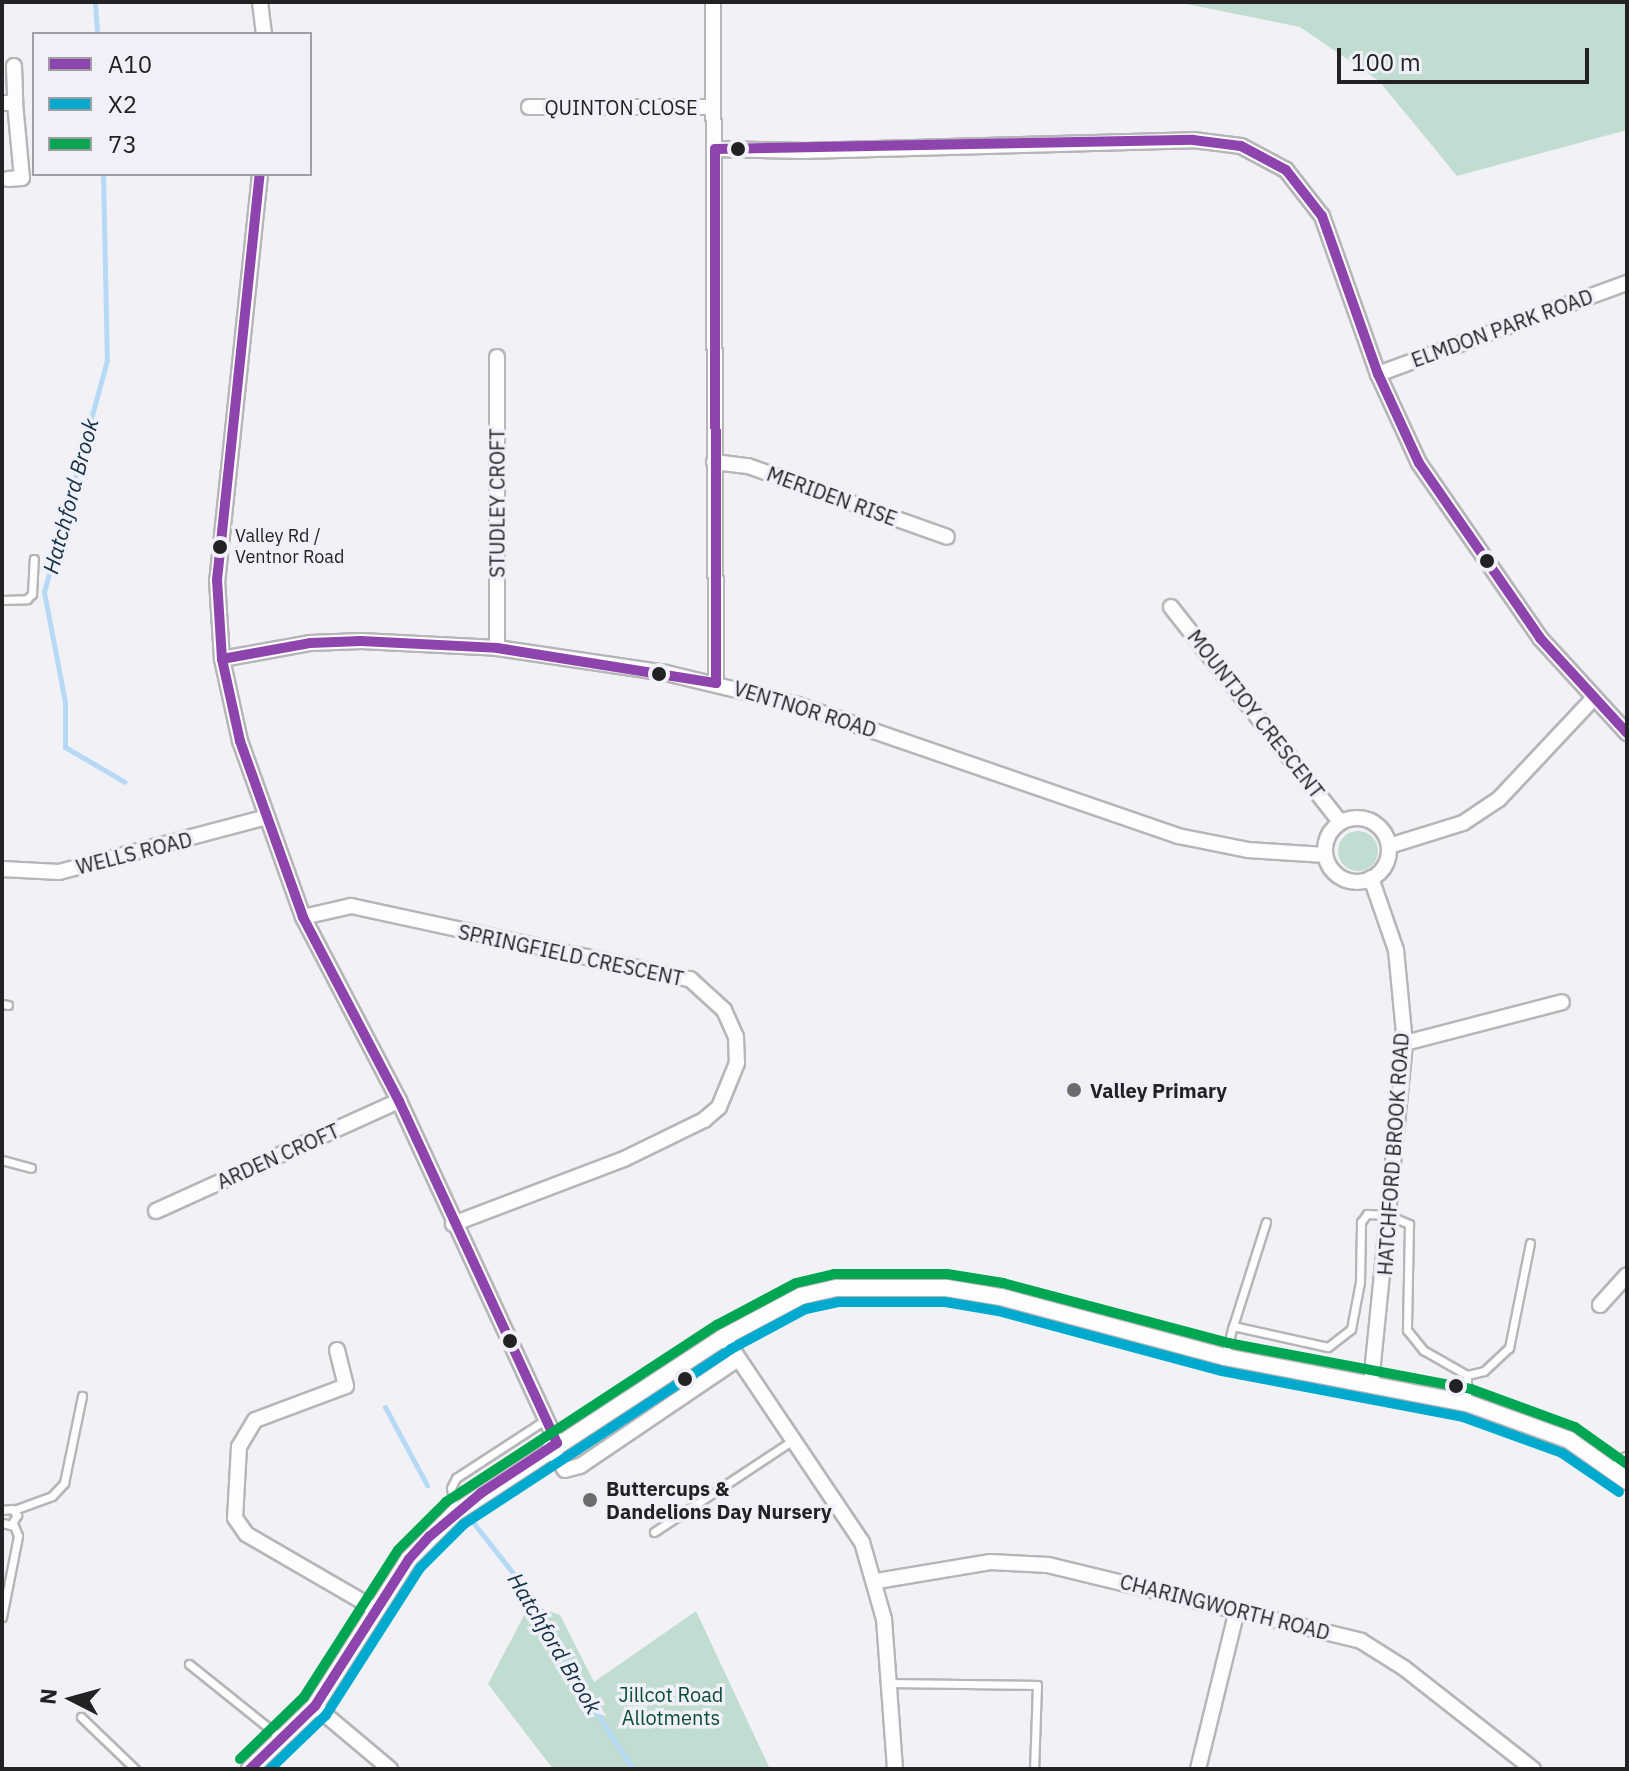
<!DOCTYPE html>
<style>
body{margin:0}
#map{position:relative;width:1629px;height:1771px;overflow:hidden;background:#f2f2f6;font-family:"IBM Plex Sans",sans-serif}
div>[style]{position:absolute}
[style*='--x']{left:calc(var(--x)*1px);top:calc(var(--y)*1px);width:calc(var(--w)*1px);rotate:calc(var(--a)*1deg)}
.green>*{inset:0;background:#c1dcd0}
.round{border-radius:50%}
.stream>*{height:5px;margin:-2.5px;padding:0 2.5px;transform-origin:2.5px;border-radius:2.5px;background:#b6d9f5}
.roads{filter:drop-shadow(2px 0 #b6b6b9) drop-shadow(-2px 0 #b6b6b9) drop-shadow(0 2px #b6b6b9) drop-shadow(0 -2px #b6b6b9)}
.service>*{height:7px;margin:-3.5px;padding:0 3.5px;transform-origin:3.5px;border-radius:3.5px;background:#fdfdfe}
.minor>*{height:14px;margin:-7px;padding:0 7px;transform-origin:7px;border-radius:7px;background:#fdfdfe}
.minor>.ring{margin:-7px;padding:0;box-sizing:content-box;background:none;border:14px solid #fdfdfe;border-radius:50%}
.tertiary>*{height:16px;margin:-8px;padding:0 8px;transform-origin:8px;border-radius:8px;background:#fdfdfe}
.bus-1>*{height:10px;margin:-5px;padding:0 5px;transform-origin:5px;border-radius:5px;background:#8e44ad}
.bus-2>*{height:10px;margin:-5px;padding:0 5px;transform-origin:5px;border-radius:5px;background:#00a9ce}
.bus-3>*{height:10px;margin:-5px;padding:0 5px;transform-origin:5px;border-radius:5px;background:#00a651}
.dots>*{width:22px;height:22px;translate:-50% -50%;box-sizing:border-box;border:4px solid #f0f0f8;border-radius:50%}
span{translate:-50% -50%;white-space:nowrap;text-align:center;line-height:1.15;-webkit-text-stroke:7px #f0f0f8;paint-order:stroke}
.bus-label{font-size:18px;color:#222225}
.left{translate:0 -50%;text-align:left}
.street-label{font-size:20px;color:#222225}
.poi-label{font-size:20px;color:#222225;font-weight:700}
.park-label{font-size:20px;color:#0b4c34}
.water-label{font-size:22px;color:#132f43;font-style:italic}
.frame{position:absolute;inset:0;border:4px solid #222225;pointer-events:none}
.legend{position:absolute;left:32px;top:32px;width:280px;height:144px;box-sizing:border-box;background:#f0f0f8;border:2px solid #9e9ea4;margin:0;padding:10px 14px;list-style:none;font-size:24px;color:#222225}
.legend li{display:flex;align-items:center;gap:16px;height:40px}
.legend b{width:40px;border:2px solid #9e9ea4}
.north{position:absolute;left:32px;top:1659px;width:80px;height:80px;-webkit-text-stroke:6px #f0f0f8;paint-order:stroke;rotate:276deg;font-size:22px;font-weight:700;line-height:32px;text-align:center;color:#222225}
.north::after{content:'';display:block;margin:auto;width:28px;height:36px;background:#222225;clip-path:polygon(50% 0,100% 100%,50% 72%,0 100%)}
.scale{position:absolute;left:1337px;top:48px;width:252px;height:36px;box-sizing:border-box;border:4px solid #222225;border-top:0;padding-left:10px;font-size:24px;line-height:28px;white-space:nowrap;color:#222225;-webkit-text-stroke:6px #f0f0f8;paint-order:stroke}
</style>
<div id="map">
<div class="green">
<div style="clip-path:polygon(1176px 2px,1627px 2px,1627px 130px,1457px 176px,1379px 81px,1300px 27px)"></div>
<div class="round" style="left:1338px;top:831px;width:40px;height:40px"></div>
<div style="clip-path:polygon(530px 1604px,560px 1615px,594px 1682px,696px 1611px,770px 1769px,553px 1769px,488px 1684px)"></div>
</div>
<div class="stream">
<div style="--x:95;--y:2;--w:32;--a:86"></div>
<div style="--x:103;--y:174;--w:186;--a:88.8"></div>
<div style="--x:107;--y:360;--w:240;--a:105.2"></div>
<div style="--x:44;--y:592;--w:112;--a:79.2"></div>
<div style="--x:65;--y:702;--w:45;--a:90"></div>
<div style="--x:65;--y:747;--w:69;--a:30.3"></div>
<div style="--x:385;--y:1407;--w:89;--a:61.7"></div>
<div style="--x:472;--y:1521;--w:95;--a:51.8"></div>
<div style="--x:531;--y:1596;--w:37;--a:70"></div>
<div style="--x:544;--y:1631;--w:164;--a:57.2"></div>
</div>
<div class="roads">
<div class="service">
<div style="--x:2;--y:600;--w:25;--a:-2"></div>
<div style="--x:27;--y:599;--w:7;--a:-45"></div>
<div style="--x:32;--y:594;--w:35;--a:-87"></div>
<div style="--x:2;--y:1004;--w:6;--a:9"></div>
<div style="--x:2;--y:1160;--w:30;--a:15"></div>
<div style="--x:1233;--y:1326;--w:109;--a:-72.4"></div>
<div style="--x:1225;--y:1357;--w:32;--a:-76"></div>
<div style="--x:1233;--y:1326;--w:97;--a:12.5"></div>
<div style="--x:1328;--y:1347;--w:29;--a:-38"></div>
<div style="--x:1351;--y:1329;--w:48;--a:-79.2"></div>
<div style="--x:1360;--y:1282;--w:60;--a:-89"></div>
<div style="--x:1361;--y:1222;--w:10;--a:-53"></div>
<div style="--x:1367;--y:1214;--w:21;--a:3"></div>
<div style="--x:1388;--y:1215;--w:23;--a:23"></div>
<div style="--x:1409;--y:1224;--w:106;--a:91.1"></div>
<div style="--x:1407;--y:1330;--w:26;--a:51"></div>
<div style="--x:1423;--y:1350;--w:51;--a:29.6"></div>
<div style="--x:1467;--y:1375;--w:28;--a:90"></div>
<div style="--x:1467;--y:1375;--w:17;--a:-13"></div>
<div style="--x:1484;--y:1371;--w:34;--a:-43"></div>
<div style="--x:1509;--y:1348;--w:107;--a:-78.7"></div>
<div style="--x:2;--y:1510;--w:10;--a:-6"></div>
<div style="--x:12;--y:1509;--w:8;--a:50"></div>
<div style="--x:17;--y:1515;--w:12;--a:121"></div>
<div style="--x:11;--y:1525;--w:9;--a:-167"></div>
<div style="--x:14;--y:1510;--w:40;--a:-20.2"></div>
<div style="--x:52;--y:1496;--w:18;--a:-47"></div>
<div style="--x:64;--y:1483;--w:89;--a:-78.3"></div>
<div style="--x:454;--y:1511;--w:23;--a:-97"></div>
<div style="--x:451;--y:1488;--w:11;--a:-63"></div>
<div style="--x:456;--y:1478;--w:106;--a:-33.1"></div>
<div style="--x:654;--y:1532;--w:167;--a:-33.5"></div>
<div style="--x:2;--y:1617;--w:83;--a:-78.8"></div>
<div style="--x:18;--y:1536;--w:14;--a:-111"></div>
<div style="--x:189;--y:1664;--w:117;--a:38.7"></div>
<div style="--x:891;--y:1683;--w:146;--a:0.8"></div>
<div style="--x:1037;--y:1685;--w:84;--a:92"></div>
<div style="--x:81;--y:1717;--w:75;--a:43.9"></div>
</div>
<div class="minor">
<div style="--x:260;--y:2;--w:32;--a:83"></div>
<div style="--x:713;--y:2;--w:681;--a:89.75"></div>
<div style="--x:14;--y:66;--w:37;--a:88"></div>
<div style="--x:2;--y:103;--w:13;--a:0"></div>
<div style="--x:15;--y:103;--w:75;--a:84.7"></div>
<div style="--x:22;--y:178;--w:14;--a:176"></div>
<div style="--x:529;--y:107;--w:184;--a:0"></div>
<div style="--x:715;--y:149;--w:89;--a:1.3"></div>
<div style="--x:804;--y:151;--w:389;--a:-1.6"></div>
<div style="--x:1193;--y:140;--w:48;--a:7.1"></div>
<div style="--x:1241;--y:146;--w:51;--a:28.1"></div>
<div style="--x:1286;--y:170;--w:58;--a:52"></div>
<div style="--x:1322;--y:216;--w:168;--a:70.5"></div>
<div style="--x:1378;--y:374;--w:98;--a:65.3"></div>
<div style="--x:1419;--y:463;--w:213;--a:55.3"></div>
<div style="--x:1540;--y:638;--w:129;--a:47.5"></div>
<div style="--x:260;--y:174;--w:408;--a:96"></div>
<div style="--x:217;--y:580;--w:79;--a:86.4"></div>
<div style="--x:222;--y:659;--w:84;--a:77.6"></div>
<div style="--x:240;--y:741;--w:187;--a:70.3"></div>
<div style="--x:303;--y:917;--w:208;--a:62.4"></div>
<div style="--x:399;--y:1101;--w:377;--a:65.2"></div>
<div style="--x:1378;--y:374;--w:265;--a:-20.1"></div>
<div style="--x:714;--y:462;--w:34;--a:7"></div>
<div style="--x:748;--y:466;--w:211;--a:19.6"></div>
<div style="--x:1171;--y:607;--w:273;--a:51.8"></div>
<div style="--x:497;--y:648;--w:291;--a:-90"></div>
<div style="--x:222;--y:659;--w:89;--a:-10.3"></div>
<div style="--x:310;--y:643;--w:51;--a:-2.2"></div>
<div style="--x:361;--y:641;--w:136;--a:2.9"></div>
<div style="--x:497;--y:648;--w:171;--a:8.4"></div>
<div style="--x:666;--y:673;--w:133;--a:13.5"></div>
<div style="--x:795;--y:704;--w:405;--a:19"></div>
<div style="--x:1178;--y:836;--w:71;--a:11.3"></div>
<div style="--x:1248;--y:850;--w:77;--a:3.7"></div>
<div class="ring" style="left:1325px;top:818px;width:50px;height:50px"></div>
<div style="--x:1389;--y:846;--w:77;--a:-17.3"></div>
<div style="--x:1463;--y:823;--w:43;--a:-33.7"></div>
<div style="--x:1499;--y:799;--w:139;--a:-46.8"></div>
<div style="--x:2;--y:869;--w:57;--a:3"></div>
<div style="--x:59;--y:872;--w:212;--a:-14.8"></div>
<div style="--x:1371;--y:878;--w:76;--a:70.9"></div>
<div style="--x:1396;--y:950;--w:93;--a:84.5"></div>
<div style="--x:1405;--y:1043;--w:344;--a:95.7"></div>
<div style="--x:303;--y:917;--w:49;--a:-12.9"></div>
<div style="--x:351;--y:906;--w:347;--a:12.2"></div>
<div style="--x:690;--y:979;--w:46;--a:42.4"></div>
<div style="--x:724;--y:1010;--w:30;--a:66"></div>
<div style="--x:736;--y:1037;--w:26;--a:88"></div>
<div style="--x:737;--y:1063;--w:48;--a:112.2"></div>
<div style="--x:719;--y:1107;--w:20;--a:139"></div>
<div style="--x:704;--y:1120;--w:89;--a:154"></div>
<div style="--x:624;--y:1159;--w:183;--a:159.2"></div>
<div style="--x:1405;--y:1043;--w:162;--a:-14.6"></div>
<div style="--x:156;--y:1211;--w:267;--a:-24.4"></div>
<div style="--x:1600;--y:1305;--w:40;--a:-48"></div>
<div style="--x:724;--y:1337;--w:247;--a:56.1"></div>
<div style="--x:862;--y:1542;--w:80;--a:74.1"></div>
<div style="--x:884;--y:1619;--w:150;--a:85.8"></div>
<div style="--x:337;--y:1350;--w:37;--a:76"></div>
<div style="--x:346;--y:1386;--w:97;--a:159.5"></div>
<div style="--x:255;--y:1420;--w:31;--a:121"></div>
<div style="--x:239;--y:1447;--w:71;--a:93.2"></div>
<div style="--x:235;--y:1518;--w:19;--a:55"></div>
<div style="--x:246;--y:1534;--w:151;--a:30.1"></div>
<div style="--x:550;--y:1447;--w:27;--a:57"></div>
<div style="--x:565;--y:1470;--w:16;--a:-15"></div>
<div style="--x:580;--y:1466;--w:191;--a:-34.1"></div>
<div style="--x:1615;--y:1470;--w:16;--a:-40"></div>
<div style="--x:877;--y:1581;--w:115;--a:-9.5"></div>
<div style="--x:990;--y:1562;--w:58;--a:3"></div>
<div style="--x:1048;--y:1565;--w:322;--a:13.6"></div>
<div style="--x:1361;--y:1641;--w:51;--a:32.1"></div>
<div style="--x:1404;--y:1668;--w:164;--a:38.1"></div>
<div style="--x:315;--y:1706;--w:98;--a:40"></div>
<div style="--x:1198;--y:1769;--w:164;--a:-76.2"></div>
</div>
<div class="tertiary">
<div style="--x:250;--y:1769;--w:91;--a:-44.1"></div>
<div style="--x:315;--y:1706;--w:174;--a:-57.4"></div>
<div style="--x:409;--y:1559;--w:65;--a:-45"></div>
<div style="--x:455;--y:1513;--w:321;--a:-33.2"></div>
<div style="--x:724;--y:1337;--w:87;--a:-28"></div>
<div style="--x:801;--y:1296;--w:37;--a:-13"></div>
<div style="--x:837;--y:1288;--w:109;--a:0"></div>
<div style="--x:946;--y:1288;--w:56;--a:9.3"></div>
<div style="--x:1001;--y:1297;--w:232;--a:15"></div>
<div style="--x:1225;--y:1357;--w:246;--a:10.8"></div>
<div style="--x:1467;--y:1403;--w:109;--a:19.9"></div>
<div style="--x:1569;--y:1440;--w:71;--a:35.3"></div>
</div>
</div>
<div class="bus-1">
<div style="--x:222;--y:659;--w:89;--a:-10.3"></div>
<div style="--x:310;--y:643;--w:51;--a:-2.2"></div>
<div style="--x:361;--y:641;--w:136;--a:2.9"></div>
<div style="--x:497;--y:648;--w:222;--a:9.1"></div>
<div style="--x:716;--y:683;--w:534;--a:-90.11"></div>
<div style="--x:715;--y:149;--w:478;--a:-1.1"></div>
<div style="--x:1193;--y:140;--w:48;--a:7.1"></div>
<div style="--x:1241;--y:146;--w:51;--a:28.1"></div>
<div style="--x:1286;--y:170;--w:58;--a:52"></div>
<div style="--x:1322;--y:216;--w:168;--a:70.5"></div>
<div style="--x:1378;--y:374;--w:98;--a:65.3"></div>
<div style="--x:1419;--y:463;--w:213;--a:55.3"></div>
<div style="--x:1540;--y:638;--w:129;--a:47.5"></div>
<div style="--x:250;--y:1769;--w:91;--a:-44.1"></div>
<div style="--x:315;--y:1706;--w:174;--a:-57.4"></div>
<div style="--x:409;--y:1559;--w:31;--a:-48"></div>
<div style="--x:430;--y:1536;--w:67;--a:-40.1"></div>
<div style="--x:481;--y:1493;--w:91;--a:-33.3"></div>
<div style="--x:557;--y:1443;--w:377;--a:-114.8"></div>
<div style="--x:399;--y:1101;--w:208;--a:-117.6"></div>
<div style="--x:303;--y:917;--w:187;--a:-109.7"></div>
<div style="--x:240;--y:741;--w:84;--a:-102.4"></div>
<div style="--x:222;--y:659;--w:79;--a:-93.6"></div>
<div style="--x:217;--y:580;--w:408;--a:-84"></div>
</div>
<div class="bus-2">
<div style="--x:270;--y:1769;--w:78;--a:-44"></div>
<div style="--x:326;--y:1715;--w:174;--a:-57.4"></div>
<div style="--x:420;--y:1568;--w:62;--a:-45"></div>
<div style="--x:464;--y:1524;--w:319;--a:-33.2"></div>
<div style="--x:731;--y:1349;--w:85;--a:-28.1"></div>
<div style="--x:806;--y:1309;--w:34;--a:-12"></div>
<div style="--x:839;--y:1302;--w:106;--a:0"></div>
<div style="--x:945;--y:1302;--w:54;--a:9.6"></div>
<div style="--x:998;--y:1311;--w:232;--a:15"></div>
<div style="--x:1222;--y:1371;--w:245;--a:10.8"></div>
<div style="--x:1463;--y:1417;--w:105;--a:20"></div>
<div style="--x:1562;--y:1453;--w:69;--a:34.4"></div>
</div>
<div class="bus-3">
<div style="--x:240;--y:1759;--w:89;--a:-44.1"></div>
<div style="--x:304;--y:1697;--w:174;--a:-57.4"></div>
<div style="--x:398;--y:1550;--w:68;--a:-45"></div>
<div style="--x:446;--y:1502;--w:324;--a:-33.2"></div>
<div style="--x:717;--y:1325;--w:89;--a:-28"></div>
<div style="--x:796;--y:1283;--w:39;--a:-13"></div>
<div style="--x:834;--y:1274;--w:113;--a:0"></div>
<div style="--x:947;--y:1274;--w:57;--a:9.1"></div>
<div style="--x:1003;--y:1283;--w:233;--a:14.9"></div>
<div style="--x:1228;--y:1343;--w:247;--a:10.7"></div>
<div style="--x:1471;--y:1389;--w:111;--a:20.1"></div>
<div style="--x:1575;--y:1427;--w:64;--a:35.4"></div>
</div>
<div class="dots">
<div style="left:738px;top:149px;background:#222225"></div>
<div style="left:220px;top:547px;background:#222225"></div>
<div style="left:1487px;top:561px;background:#222225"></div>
<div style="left:659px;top:674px;background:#222225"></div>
<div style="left:1074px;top:1090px;background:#6b6b6e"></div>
<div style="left:510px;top:1341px;background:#222225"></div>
<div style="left:685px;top:1379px;background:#222225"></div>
<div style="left:1456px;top:1386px;background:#222225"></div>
<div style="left:590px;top:1500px;background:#6b6b6e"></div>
</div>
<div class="bus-label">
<span class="left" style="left:235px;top:547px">Valley Rd /<br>Ventnor Road</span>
</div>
<div class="street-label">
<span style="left:621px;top:107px">QUINTON CLOSE</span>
<span style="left:1502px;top:328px;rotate:-20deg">ELMDON PARK ROAD</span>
<span style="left:832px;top:496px;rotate:20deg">MERIDEN RISE</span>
<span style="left:497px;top:503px;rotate:-90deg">STUDLEY CROFT</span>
<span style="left:805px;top:709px;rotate:17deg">VENTNOR ROAD</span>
<span style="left:1256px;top:714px;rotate:52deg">MOUNTJOY CRESCENT</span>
<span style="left:134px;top:853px;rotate:-14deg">WELLS ROAD</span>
<span style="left:571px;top:955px;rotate:12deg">SPRINGFIELD CRESCENT</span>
<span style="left:1393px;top:1154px;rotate:-86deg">HATCHFORD BROOK ROAD</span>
<span style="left:278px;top:1156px;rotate:-24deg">ARDEN CROFT</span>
<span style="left:1225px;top:1607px;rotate:14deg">CHARINGWORTH ROAD</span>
</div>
<div class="poi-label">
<span class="left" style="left:1090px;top:1090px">Valley Primary</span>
<span class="left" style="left:606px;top:1500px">Buttercups &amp;<br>Dandelions Day Nursery</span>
</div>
<div class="park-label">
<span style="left:671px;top:1706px">Jillcot Road<br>Allotments</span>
</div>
<div class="water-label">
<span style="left:70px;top:496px;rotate:-75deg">Hatchford Brook</span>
<span style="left:555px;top:1643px;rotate:59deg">Hatchford Brook</span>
</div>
<div class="frame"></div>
<ul class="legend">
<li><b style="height:10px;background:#8e44ad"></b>A10</li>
<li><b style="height:10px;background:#00a9ce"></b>X2</li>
<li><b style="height:10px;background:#00a651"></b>73</li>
</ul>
<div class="north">N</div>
<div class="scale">100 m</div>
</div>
